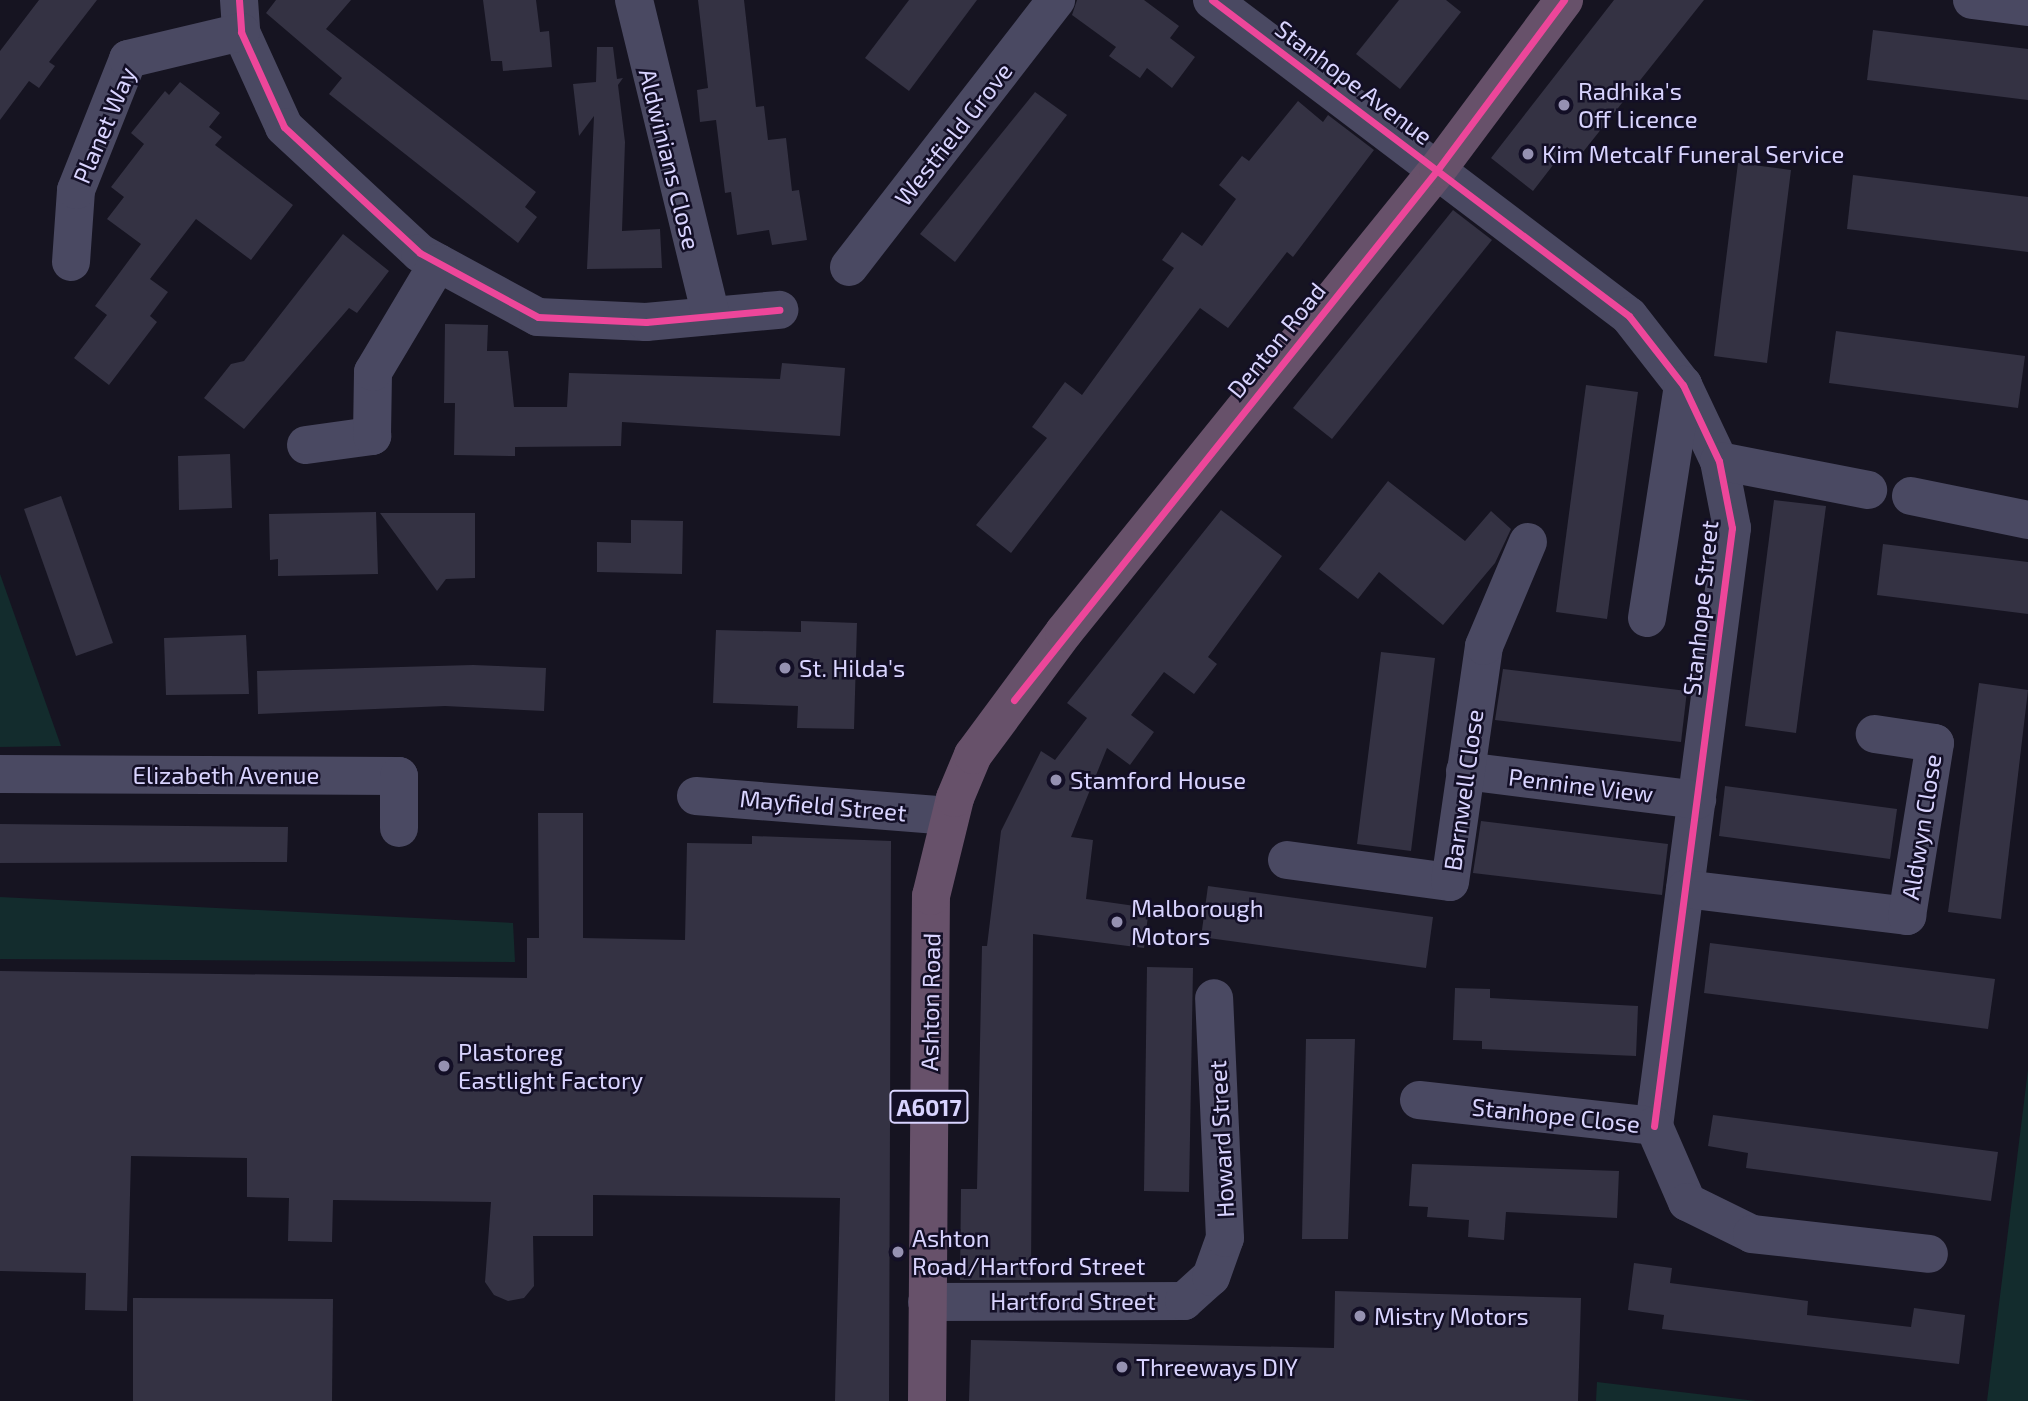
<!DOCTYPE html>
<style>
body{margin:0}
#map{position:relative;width:2028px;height:1401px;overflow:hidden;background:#161421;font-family:"Exo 2",sans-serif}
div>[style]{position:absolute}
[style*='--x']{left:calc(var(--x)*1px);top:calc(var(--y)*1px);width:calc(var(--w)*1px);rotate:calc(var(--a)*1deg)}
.green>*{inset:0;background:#132c2d}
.building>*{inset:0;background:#343243}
.street>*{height:38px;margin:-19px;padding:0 19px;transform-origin:19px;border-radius:19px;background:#4a4962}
.highway>*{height:38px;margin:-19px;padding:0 19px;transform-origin:19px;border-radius:19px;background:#67516a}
.cycleway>*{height:7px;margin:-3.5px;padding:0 3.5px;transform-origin:3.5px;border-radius:3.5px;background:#ed469a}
.dots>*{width:19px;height:19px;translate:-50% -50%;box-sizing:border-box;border:4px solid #130f26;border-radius:50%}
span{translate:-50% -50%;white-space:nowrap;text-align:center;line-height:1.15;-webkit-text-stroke:5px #130f26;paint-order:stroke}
.shield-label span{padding:2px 5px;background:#130f26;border:2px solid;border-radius:5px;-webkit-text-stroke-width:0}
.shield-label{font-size:23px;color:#d9d4ff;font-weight:700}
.street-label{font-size:24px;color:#d9d4ff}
.poi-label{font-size:24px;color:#d9d4ff}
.left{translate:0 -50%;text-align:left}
</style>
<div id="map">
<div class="green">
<div style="clip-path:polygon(0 574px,61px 746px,0 747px)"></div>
<div style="clip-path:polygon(0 897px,513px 923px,515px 962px,0 959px)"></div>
<div style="clip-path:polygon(2028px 1070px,2028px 1401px,1987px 1401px)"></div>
<div style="clip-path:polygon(1597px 1382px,1756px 1401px,1596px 1401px)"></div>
</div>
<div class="building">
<div style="clip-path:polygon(39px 0,97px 0,49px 62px,55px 66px,39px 88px,29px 81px,0 120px,0 51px)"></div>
<div style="clip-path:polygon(276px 0,351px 0,326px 29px,536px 192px,525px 207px,537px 217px,518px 243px,329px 94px,342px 78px,266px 13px)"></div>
<div style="clip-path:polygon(483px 0,536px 0,540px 32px,549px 31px,552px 67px,503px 71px,502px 61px,491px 61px)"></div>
<div style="clip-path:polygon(698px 0,744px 0,756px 107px,764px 106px,768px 140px,786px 138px,792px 191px,799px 190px,807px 240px,772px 245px,769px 230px,737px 235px,731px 192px,725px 193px,716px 120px,700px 122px,697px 90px,708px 88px)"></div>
<div style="clip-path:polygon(909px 0,977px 0,909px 91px,865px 58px)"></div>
<div style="clip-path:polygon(1077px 0,1144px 0,1179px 26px,1170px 38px,1195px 57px,1172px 88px,1147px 68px,1140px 78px,1109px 56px,1116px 47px,1072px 15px)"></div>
<div style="clip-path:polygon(1399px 0,1446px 0,1461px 12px,1400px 89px,1356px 54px)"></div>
<div style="clip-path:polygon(1614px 0,1704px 0,1579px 157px,1567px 147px,1533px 191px,1491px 158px)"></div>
<div style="clip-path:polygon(1873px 30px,2028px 49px,2028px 100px,1867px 80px)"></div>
<div style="clip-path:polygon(597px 47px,613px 47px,617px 79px,623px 78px,618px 85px,625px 142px,622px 231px,660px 229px,662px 268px,587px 269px,594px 116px,579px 136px,573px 84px,596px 82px)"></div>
<div style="clip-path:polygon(180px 82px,220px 113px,209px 127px,222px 137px,215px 145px,293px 205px,251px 260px,196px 219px,150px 279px,168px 292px,150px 316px,157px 322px,109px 385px,74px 358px,107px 315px,95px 306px,141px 244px,107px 219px,124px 197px,111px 187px,144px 144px,131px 133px,165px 91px,169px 95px)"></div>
<div style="clip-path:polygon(1035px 92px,1067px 115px,955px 262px,920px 234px)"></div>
<div style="clip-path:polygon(1298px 101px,1323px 122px,1328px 115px,1374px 150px,1293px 257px,1287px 252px,1228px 328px,1200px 308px,1011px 553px,976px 525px,1047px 438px,1032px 427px,1065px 382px,1082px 395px,1174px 268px,1162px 260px,1182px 232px,1202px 246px,1236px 199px,1219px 185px,1242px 156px,1249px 161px)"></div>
<div style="clip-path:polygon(1738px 163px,1791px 170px,1767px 363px,1714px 356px)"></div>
<div style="clip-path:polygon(1853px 175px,2028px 197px,2028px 252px,1847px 229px)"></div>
<div style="clip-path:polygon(1453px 210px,1492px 240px,1332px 439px,1293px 408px)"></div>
<div style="clip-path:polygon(343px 234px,389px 271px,357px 313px,349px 308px,244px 429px,204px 398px,231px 364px,244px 361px)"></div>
<div style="clip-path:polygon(445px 324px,488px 325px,487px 351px,508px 351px,514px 407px,567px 407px,569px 373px,780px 379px,782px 363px,845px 368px,840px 436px,622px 422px,621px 446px,515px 447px,515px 456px,454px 455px,455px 403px,444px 403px)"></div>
<div style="clip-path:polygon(1836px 331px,2025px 356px,2018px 408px,1829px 383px)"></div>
<div style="clip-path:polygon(1586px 385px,1638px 392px,1607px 619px,1556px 612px)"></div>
<div style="clip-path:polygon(230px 454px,232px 508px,179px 510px,178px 456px)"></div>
<div style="clip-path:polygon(1388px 481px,1465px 541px,1491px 511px,1511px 529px,1495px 563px,1443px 625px,1379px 572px,1358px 599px,1319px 569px)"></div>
<div style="clip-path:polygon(61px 496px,113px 643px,76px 656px,24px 509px)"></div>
<div style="clip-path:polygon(1774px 500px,1826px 506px,1796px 733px,1745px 726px)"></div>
<div style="clip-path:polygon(1221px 510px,1282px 556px,1208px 657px,1217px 664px,1194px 694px,1164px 672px,1131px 715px,1154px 732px,1130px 765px,1107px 748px,1071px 837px,1093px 840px,1086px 899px,1149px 908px,1144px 948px,1033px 934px,1031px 1280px,960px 1280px,961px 1189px,977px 1189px,982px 946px,987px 946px,1001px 831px,1041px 751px,1055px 760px,1087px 718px,1067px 703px)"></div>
<div style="clip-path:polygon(376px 512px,378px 574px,278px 576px,278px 559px,270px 560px,269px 514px)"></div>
<div style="clip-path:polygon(380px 513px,475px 513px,475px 578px,446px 579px,437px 591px)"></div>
<div style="clip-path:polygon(631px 520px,683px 521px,682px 574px,597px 572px,597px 542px,631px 543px)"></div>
<div style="clip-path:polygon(1883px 544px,2028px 562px,2028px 614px,1877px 595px)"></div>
<div style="clip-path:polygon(801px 621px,857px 623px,854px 729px,797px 728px,798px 706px,713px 703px,716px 630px,801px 632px)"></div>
<div style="clip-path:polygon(246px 635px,249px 694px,166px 695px,164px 638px)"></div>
<div style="clip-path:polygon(1381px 652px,1435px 658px,1411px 851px,1357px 844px)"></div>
<div style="clip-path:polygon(473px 665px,546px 668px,544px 711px,445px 706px,258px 714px,257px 671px)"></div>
<div style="clip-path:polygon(1503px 669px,1687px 691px,1681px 742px,1495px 720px)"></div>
<div style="clip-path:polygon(1979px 683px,2028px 690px,2001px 919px,1948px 912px)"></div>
<div style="clip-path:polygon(1725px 786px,1897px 809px,1890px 859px,1719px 836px)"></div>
<div style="clip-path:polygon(538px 813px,583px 813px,583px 938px,685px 940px,687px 843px,752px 844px,752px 836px,891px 841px,889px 1401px,835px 1401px,840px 1198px,593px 1195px,593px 1236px,533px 1236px,534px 1286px,524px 1298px,508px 1301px,494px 1295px,485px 1282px,491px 1202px,333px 1200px,332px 1242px,288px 1241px,289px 1198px,247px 1197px,247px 1158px,131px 1156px,127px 1311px,85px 1310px,86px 1273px,0 1271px,0 971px,527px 978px,527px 938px,539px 938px)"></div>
<div style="clip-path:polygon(1481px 821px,1668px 844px,1662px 895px,1473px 873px)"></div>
<div style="clip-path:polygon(0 824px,288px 827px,287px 862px,0 863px)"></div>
<div style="clip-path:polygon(1208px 886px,1433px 917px,1426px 968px,1201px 937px)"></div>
<div style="clip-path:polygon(1710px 943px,1995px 979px,1988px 1029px,1704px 993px)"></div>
<div style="clip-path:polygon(1147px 967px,1193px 968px,1189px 1192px,1144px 1191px)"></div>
<div style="clip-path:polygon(1455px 988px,1490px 989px,1490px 998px,1638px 1006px,1636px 1056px,1482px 1049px,1482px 1041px,1453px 1040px)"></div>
<div style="clip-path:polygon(1306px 1039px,1355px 1039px,1348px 1239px,1302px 1239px)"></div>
<div style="clip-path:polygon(1713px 1115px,1998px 1152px,1991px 1201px,1746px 1168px,1748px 1153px,1708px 1146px)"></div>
<div style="clip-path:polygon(1412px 1164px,1619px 1171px,1617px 1218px,1506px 1212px,1504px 1240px,1468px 1237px,1469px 1220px,1427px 1217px,1428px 1207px,1409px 1206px)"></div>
<div style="clip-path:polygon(1634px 1263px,1672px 1268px,1670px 1283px,1808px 1301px,1807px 1315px,1911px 1327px,1914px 1308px,1965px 1315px,1959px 1364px,1662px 1329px,1664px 1315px,1628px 1310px)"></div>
<div style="clip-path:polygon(1335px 1291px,1581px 1298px,1578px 1401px,969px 1401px,971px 1340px,1334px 1348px)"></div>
<div style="clip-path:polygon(133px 1298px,333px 1299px,332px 1401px,133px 1401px)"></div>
</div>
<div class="street">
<div style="--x:239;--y:0;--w:32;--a:86"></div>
<div style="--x:241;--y:32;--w:104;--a:65.6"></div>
<div style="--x:284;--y:127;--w:185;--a:42.8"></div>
<div style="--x:420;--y:253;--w:134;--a:28.5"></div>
<div style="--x:538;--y:317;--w:108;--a:2.7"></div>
<div style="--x:646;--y:322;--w:134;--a:-5.2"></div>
<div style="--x:634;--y:0;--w:325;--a:76.3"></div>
<div style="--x:1212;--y:0;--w:523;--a:37.15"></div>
<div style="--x:1629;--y:316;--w:88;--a:52"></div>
<div style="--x:1683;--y:385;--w:84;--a:64.7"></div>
<div style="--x:1719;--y:461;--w:68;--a:79"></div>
<div style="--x:1732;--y:528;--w:603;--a:97.43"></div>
<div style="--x:1972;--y:0;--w:56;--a:7.1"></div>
<div style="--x:71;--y:262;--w:72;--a:-86"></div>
<div style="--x:76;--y:190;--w:141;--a:-68.3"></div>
<div style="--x:128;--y:59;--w:116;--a:-13.4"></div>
<div style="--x:849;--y:267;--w:338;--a:-52.2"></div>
<div style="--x:306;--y:445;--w:67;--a:-7.8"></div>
<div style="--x:372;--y:436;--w:64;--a:-89.1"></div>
<div style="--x:373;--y:372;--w:127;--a:-59.2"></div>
<div style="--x:1719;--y:461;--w:152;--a:11"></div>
<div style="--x:1911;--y:496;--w:119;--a:11.6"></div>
<div style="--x:1647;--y:618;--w:236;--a:-81.2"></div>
<div style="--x:1465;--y:771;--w:234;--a:7.1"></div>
<div style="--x:0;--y:774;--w:399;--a:0.3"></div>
<div style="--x:399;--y:776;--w:52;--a:90"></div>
<div style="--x:696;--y:796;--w:255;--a:4.5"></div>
<div style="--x:1287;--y:860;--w:164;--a:7.7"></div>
<div style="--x:1450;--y:882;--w:238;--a:-81.8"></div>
<div style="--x:1484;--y:646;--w:113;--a:-67.1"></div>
<div style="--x:1685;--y:889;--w:224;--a:6.9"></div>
<div style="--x:1907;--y:916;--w:175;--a:-80.8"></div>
<div style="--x:1935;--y:743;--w:61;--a:-171.5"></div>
<div style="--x:1419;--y:1100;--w:236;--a:6.3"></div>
<div style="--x:1654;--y:1126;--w:83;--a:66.5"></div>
<div style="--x:1687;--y:1202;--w:72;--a:26.2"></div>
<div style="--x:1752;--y:1234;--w:178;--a:6.4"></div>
<div style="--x:927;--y:1302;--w:257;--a:-0.2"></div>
<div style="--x:1184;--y:1301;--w:36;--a:-42"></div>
<div style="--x:1211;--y:1277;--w:41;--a:-70.3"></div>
<div style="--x:1225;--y:1238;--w:240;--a:-92.6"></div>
</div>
<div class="highway">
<div style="--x:927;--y:1401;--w:505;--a:-89.55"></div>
<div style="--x:931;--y:896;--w:101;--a:-76.2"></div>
<div style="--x:955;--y:798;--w:47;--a:-67.3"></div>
<div style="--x:973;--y:755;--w:153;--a:-53.5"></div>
<div style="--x:1064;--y:632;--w:595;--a:-51.07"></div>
<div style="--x:1438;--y:169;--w:211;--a:-53.3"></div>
</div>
<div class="cycleway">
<div style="--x:239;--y:0;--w:32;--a:86"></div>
<div style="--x:241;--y:32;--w:104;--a:65.6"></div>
<div style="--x:284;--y:127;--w:185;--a:42.8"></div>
<div style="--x:420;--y:253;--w:134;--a:28.5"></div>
<div style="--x:538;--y:317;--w:108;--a:2.7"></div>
<div style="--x:646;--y:322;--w:134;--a:-5.2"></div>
<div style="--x:1212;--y:0;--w:523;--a:37.15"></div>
<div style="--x:1629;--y:316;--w:88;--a:52"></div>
<div style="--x:1683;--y:385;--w:84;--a:64.7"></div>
<div style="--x:1719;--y:461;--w:68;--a:79"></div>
<div style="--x:1732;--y:528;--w:603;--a:97.43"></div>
<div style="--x:1014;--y:700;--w:680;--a:-51.39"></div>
<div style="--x:1438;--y:169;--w:211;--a:-53.3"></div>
</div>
<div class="dots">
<div style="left:1564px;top:105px;background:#9591b1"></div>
<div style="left:1528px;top:154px;background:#9591b1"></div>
<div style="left:785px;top:668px;background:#9591b1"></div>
<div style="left:1056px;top:780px;background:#9591b1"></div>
<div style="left:1117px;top:922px;background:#9591b1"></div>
<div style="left:444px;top:1066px;background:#9591b1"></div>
<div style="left:898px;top:1252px;background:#9591b1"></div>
<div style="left:1360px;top:1316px;background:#9591b1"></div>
<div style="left:1122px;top:1367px;background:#9591b1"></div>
</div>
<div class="shield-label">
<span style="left:929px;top:1107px">A6017</span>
</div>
<div class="street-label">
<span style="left:1354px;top:82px;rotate:37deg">Stanhope Avenue</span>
<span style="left:104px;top:125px;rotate:-67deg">Planet Way</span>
<span style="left:953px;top:134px;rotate:-52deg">Westfield Grove</span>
<span style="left:670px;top:159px;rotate:76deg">Aldwinians Close</span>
<span style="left:1276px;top:340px;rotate:-51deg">Denton Road</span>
<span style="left:1700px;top:608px;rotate:-84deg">Stanhope Street</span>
<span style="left:226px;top:775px">Elizabeth Avenue</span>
<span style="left:1581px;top:785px;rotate:7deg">Pennine View</span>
<span style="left:1463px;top:790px;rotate:-82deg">Barnwell Close</span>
<span style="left:823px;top:805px;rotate:5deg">Mayfield Street</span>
<span style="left:1921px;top:827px;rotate:-81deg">Aldwyn Close</span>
<span style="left:930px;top:1002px;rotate:-89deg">Ashton Road</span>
<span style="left:1556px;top:1115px;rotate:6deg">Stanhope Close</span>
<span style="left:1221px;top:1139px;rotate:-93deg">Howard Street</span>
<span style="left:1073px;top:1301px">Hartford Street</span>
</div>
<div class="poi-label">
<span class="left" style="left:1578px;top:105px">Radhika's<br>Off Licence</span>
<span class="left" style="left:1542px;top:154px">Kim Metcalf Funeral Service</span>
<span class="left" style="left:799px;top:668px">St. Hilda's</span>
<span class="left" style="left:1070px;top:780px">Stamford House</span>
<span class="left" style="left:1131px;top:922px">Malborough<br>Motors</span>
<span class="left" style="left:458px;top:1066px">Plastoreg<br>Eastlight Factory</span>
<span class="left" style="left:912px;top:1252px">Ashton<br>Road/Hartford Street</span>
<span class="left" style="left:1374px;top:1316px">Mistry Motors</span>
<span class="left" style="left:1136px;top:1367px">Threeways DIY</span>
</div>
</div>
